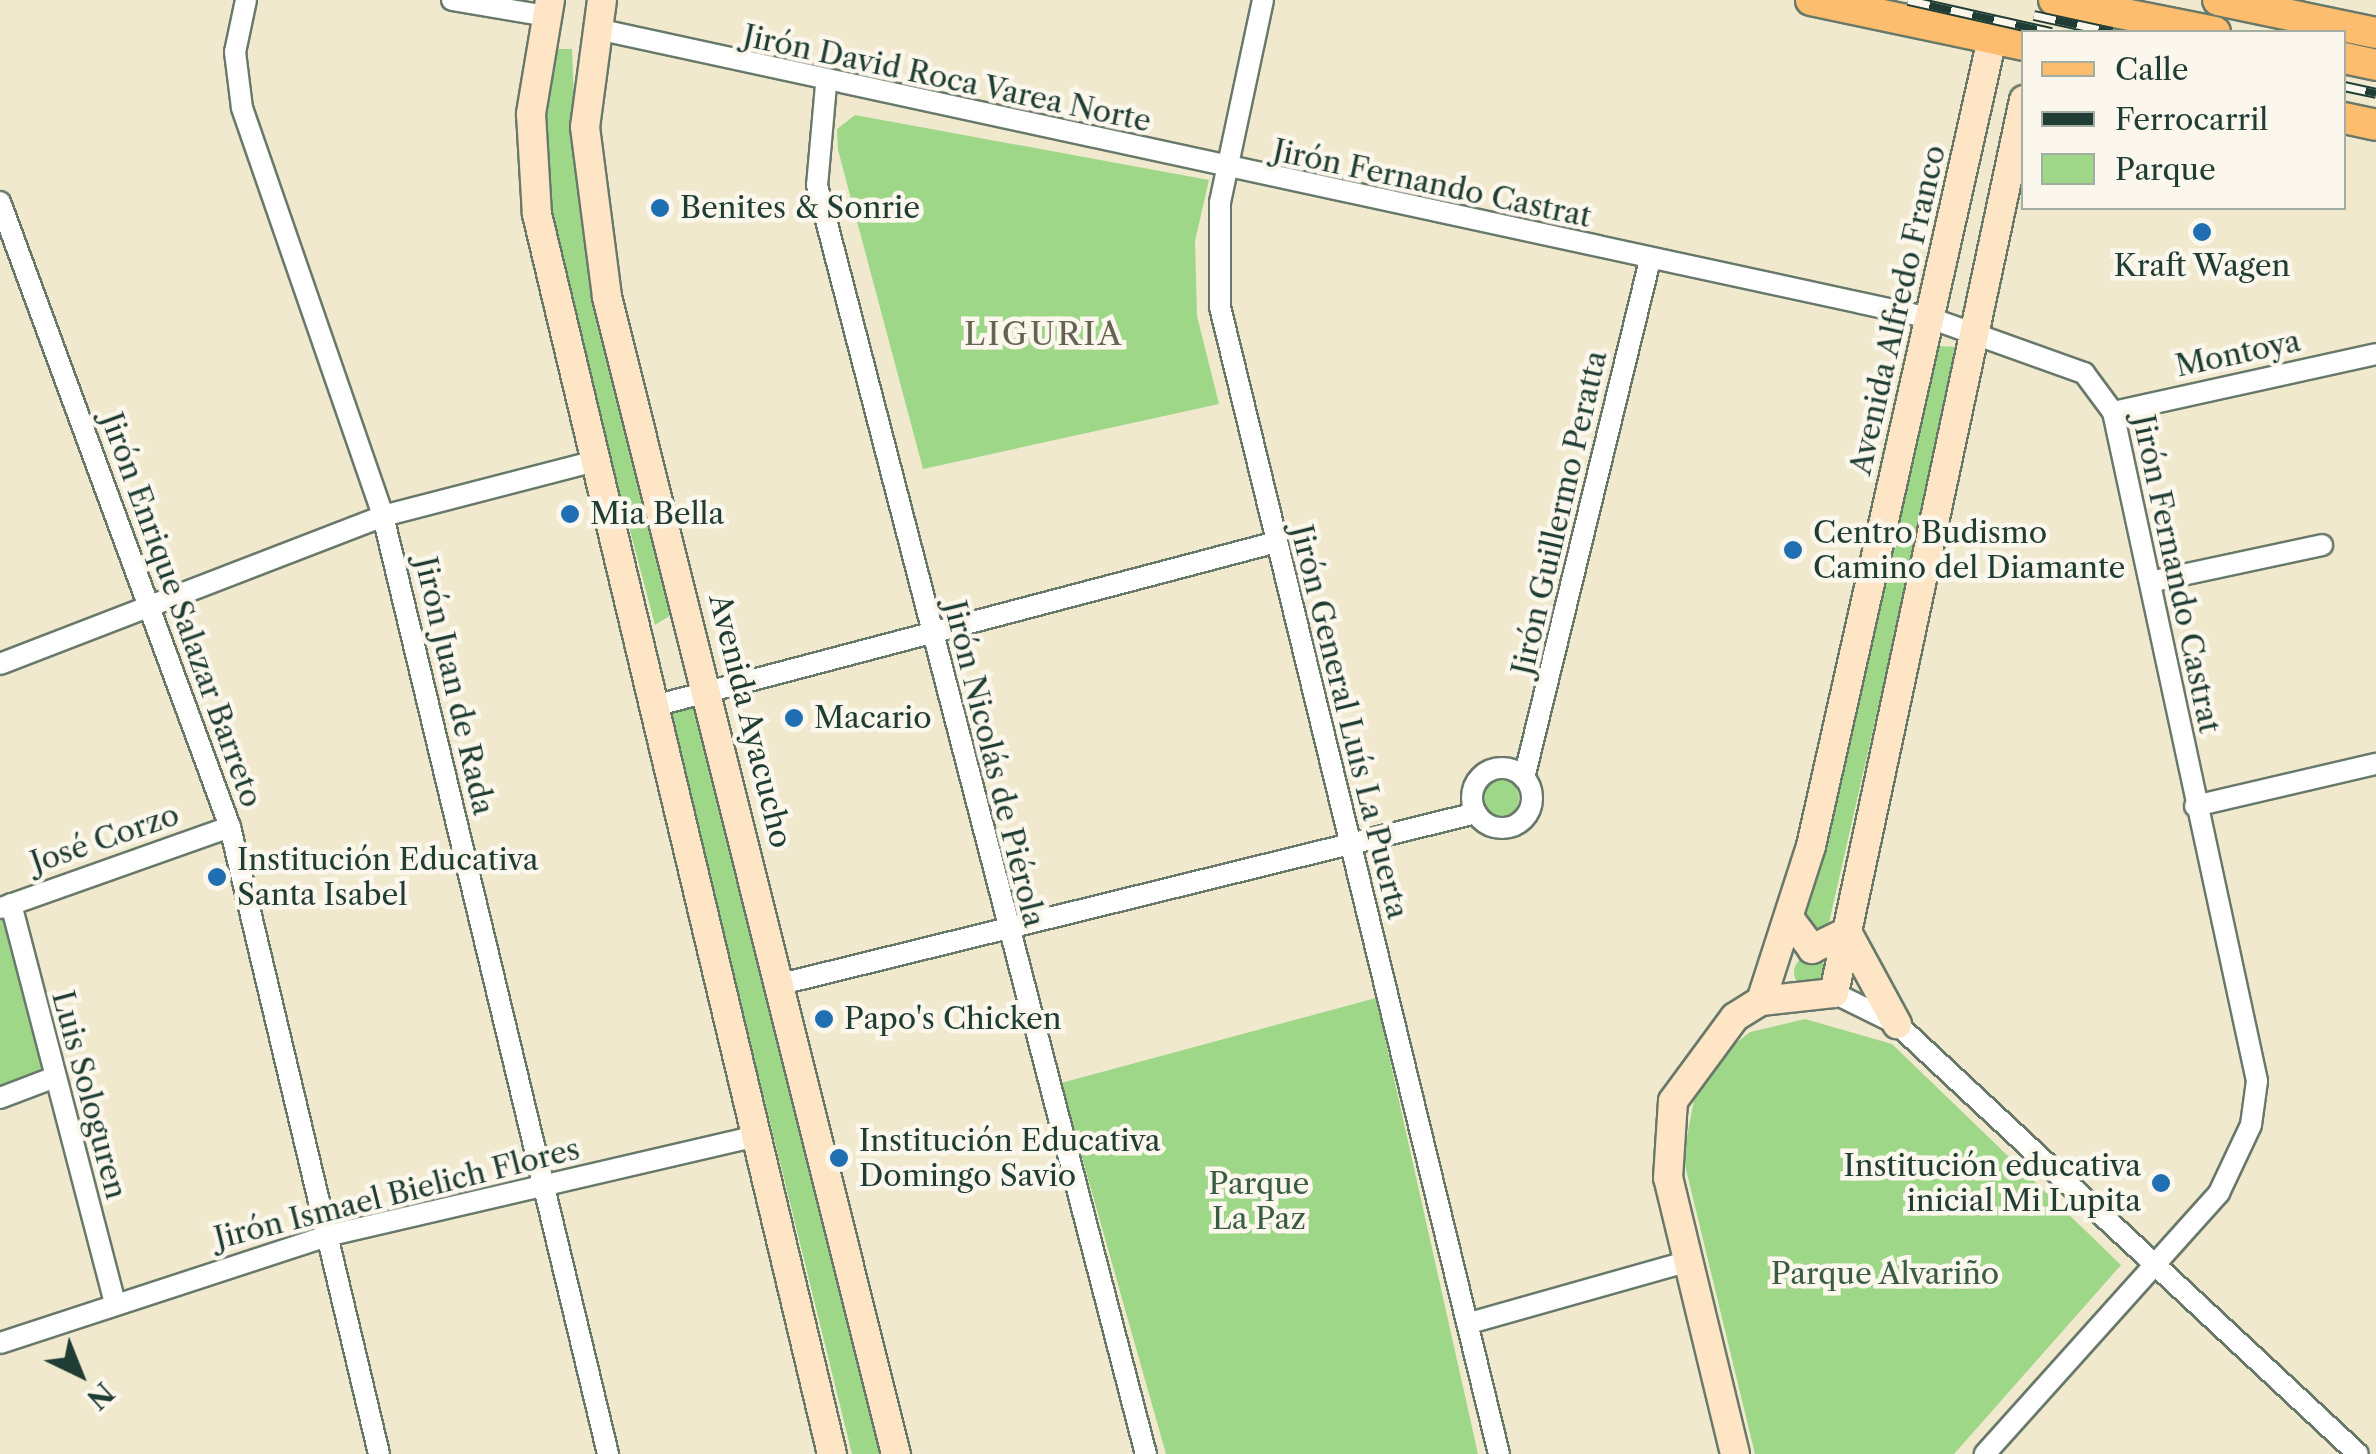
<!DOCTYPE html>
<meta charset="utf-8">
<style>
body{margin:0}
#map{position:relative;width:2376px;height:1454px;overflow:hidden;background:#f0e9ce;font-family:"Libre Caslon Text",serif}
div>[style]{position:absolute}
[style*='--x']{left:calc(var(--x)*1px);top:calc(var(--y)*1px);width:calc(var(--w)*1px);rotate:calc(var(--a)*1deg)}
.green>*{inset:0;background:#9fd789}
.round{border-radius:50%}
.roads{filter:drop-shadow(2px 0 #68796a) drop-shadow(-2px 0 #68796a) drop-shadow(0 2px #68796a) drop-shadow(0 -2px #68796a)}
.street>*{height:20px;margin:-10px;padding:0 10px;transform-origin:10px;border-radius:10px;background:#fff}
.street>.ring{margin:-10px;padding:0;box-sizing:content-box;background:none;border:20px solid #fff;border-radius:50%}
.secondary>*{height:28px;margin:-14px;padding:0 14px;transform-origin:14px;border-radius:14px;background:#fee5c5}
.primary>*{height:30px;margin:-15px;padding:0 15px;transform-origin:15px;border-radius:15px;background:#fcbd6f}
.rail>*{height:11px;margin-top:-5.5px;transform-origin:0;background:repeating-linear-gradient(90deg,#fbf7ec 0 22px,#1f3d34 0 44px);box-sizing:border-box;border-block:2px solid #1f3d34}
.dots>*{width:28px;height:28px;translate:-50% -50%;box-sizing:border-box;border:5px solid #fbf7ec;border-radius:50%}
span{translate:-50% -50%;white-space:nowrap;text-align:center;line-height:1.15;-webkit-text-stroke:9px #fbf7ec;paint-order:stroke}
.street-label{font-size:30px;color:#1f3d34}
.poi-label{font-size:30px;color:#1f3d34}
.left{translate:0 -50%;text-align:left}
.right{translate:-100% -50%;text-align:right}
.park-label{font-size:30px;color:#395c45}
.neighbourhood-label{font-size:32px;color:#656452;letter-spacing:2.5px}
.legend{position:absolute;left:2021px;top:30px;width:325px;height:180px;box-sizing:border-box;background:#fbf7ec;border:2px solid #a3ada2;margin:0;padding:12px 18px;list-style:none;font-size:30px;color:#1f3d34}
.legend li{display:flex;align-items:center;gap:20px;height:50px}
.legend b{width:50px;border:2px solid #a3ada2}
.north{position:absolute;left:30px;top:1324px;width:100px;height:100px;-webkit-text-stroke:8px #fbf7ec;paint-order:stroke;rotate:137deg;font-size:28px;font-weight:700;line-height:40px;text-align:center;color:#1f3d34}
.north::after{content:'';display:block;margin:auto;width:35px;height:45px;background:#1f3d34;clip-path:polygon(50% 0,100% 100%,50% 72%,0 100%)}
</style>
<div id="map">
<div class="green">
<div style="clip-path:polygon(554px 49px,572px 49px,578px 198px,676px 612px,655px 625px,558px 258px,543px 129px)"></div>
<div style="clip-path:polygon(855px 115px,1209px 180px,1195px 241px,1197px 316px,1219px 404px,923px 469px,838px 150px,837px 129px)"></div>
<div style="clip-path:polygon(1935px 346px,1960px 347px,1826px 936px,1815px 940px,1797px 919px)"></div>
<div style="clip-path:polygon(698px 704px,882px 1454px,852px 1454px,669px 712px)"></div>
<div class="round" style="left:1483px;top:780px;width:36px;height:36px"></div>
<div style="clip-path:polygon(11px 904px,50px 1079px,0 1098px,0 908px)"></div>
<div class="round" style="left:1794px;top:956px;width:32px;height:32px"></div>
<div style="clip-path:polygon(1376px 998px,1478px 1454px,1166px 1454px,1061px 1083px)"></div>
<div style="clip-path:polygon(1805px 1019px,1892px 1044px,2121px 1265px,1954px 1454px,1755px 1454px,1683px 1157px,1694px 1100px,1725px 1052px,1750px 1032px)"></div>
</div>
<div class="roads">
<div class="street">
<div style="--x:246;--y:0;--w:53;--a:101.9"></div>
<div style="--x:235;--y:52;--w:56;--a:82.9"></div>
<div style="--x:242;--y:108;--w:432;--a:70.9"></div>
<div style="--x:383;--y:516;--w:965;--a:76.51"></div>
<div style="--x:452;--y:0;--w:96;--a:9.6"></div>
<div style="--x:1263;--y:0;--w:207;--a:102"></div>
<div style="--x:1220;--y:202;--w:105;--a:90"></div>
<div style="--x:1220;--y:307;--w:1180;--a:76.33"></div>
<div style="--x:597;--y:29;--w:1364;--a:12.23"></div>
<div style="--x:1930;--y:318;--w:164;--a:19.7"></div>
<div style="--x:2084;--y:373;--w:49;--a:53.4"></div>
<div style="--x:2113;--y:412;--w:684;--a:77.85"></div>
<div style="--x:2257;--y:1081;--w:44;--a:97.8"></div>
<div style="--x:2251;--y:1125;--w:75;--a:115.2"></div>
<div style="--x:2219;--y:1193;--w:351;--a:131.9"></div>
<div style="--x:826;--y:85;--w:100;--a:95.1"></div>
<div style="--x:817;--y:185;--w:1311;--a:75.47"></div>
<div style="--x:0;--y:202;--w:666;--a:69.8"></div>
<div style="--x:230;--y:827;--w:644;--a:76.63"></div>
<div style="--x:2113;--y:412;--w:269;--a:-12.4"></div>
<div style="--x:2150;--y:582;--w:176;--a:-12.1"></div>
<div style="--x:0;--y:664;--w:411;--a:-21.1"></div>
<div style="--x:383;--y:516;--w:216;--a:-14.5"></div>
<div style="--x:650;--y:707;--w:644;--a:-14.75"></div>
<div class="ring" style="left:1472px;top:768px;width:40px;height:40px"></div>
<div style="--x:1524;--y:778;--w:533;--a:-76.33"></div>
<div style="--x:2195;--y:806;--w:186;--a:-13.1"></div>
<div style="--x:11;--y:904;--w:408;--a:75.4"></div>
<div style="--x:1;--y:908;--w:243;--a:-19.5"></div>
<div style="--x:781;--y:984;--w:716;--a:-13.82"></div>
<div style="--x:1834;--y:993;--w:70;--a:26.2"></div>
<div style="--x:1897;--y:1024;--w:630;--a:43.01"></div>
<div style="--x:0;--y:1098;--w:53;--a:-20.8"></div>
<div style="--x:1470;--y:1323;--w:223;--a:-15.8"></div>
<div style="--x:0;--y:1343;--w:348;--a:-18.1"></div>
<div style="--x:331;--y:1235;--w:435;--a:-13.1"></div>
</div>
<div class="secondary">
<div style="--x:550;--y:0;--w:116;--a:99.5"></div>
<div style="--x:531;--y:114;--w:100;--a:86.6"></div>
<div style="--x:537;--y:214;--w:1275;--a:76.62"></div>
<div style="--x:602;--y:0;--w:128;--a:97.6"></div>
<div style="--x:585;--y:127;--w:171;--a:82.6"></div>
<div style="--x:607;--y:297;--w:1193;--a:75.98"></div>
<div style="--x:1789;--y:918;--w:39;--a:53"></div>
<div style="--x:1812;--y:949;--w:39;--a:-26"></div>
<div style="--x:1847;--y:932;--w:105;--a:61.5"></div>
<div style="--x:1761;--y:1001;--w:163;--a:-72.1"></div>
<div style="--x:1811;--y:846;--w:827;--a:-77.36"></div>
<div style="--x:1735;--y:1454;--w:284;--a:-103.6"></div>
<div style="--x:1668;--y:1178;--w:77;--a:-86.3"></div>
<div style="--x:1673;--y:1101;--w:104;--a:-53.6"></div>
<div style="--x:1735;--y:1017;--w:31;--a:-32"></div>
<div style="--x:1761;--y:1001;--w:73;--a:-6.3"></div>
<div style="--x:1834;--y:993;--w:913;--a:-77.99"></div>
</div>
<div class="primary">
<div style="--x:1811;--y:0;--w:218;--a:11.9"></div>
<div style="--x:2054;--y:0;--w:164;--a:11.2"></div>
<div style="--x:2218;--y:0;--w:161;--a:11.8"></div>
<div style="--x:2344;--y:58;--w:33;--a:12"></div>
<div style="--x:2344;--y:118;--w:33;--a:12"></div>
</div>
</div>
<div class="rail">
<div style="--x:1908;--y:0;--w:147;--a:12.6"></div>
<div style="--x:2034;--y:15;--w:80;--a:12.3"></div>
<div style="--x:2344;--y:86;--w:33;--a:12"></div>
</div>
<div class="dots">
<div style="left:660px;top:208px;background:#1f6fb2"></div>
<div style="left:2202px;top:232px;background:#1f6fb2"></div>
<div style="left:570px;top:514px;background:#1f6fb2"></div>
<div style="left:1793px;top:550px;background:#1f6fb2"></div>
<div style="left:794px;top:718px;background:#1f6fb2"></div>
<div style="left:217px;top:877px;background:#1f6fb2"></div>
<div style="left:824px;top:1019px;background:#1f6fb2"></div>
<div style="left:839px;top:1158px;background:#1f6fb2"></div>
<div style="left:2161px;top:1183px;background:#1f6fb2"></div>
</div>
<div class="street-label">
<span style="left:947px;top:79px;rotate:12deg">Jirón David Roca Varea Norte</span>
<span style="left:1432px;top:184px;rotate:12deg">Jirón Fernando Castrat</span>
<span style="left:1898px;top:310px;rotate:-77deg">Avenida Alfredo Franco</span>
<span style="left:2238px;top:354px;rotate:-12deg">Montoya</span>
<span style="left:1560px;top:513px;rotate:-77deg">Jirón Guillermo Peratta</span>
<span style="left:2176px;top:574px;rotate:78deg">Jirón Fernando Castrat</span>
<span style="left:181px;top:610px;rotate:70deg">Jirón Enrique Salazar Barreto</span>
<span style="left:454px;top:686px;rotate:77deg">Jirón Juan de Rada</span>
<span style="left:750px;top:721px;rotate:76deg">Avenida Ayacucho</span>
<span style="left:1349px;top:722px;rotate:76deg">Jirón General Luís La Puerta</span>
<span style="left:994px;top:764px;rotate:76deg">Jirón Nicolás de Piérola</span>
<span style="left:105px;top:839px;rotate:-19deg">José Corzo</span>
<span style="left:89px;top:1095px;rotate:75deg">Luis Sologuren</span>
<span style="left:397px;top:1194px;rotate:-14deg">Jirón Ismael Bielich Flores</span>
</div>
<div class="poi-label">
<span class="left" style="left:680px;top:208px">Benites &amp; Sonrie</span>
<span style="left:2202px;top:266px">Kraft Wagen</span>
<span class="left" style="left:590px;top:514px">Mia Bella</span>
<span class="left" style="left:1813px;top:550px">Centro Budismo<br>Camino del Diamante</span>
<span class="left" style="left:814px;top:718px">Macario</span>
<span class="left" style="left:237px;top:877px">Institución Educativa<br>Santa Isabel</span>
<span class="left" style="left:844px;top:1019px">Papo's Chicken</span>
<span class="left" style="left:859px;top:1158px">Institución Educativa<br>Domingo Savio</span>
<span class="right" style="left:2141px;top:1183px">Institución educativa<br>inicial Mi Lupita</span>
</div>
<div class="park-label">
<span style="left:1259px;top:1201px">Parque<br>La Paz</span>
<span style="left:1885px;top:1274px">Parque Alvariño</span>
</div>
<div class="neighbourhood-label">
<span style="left:1044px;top:334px">LIGURIA</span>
</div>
<ul class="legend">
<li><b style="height:12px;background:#fcbd6f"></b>Calle</li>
<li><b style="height:12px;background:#1f3d34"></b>Ferrocarril</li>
<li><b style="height:28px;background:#9fd789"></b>Parque</li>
</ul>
<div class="north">N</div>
</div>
